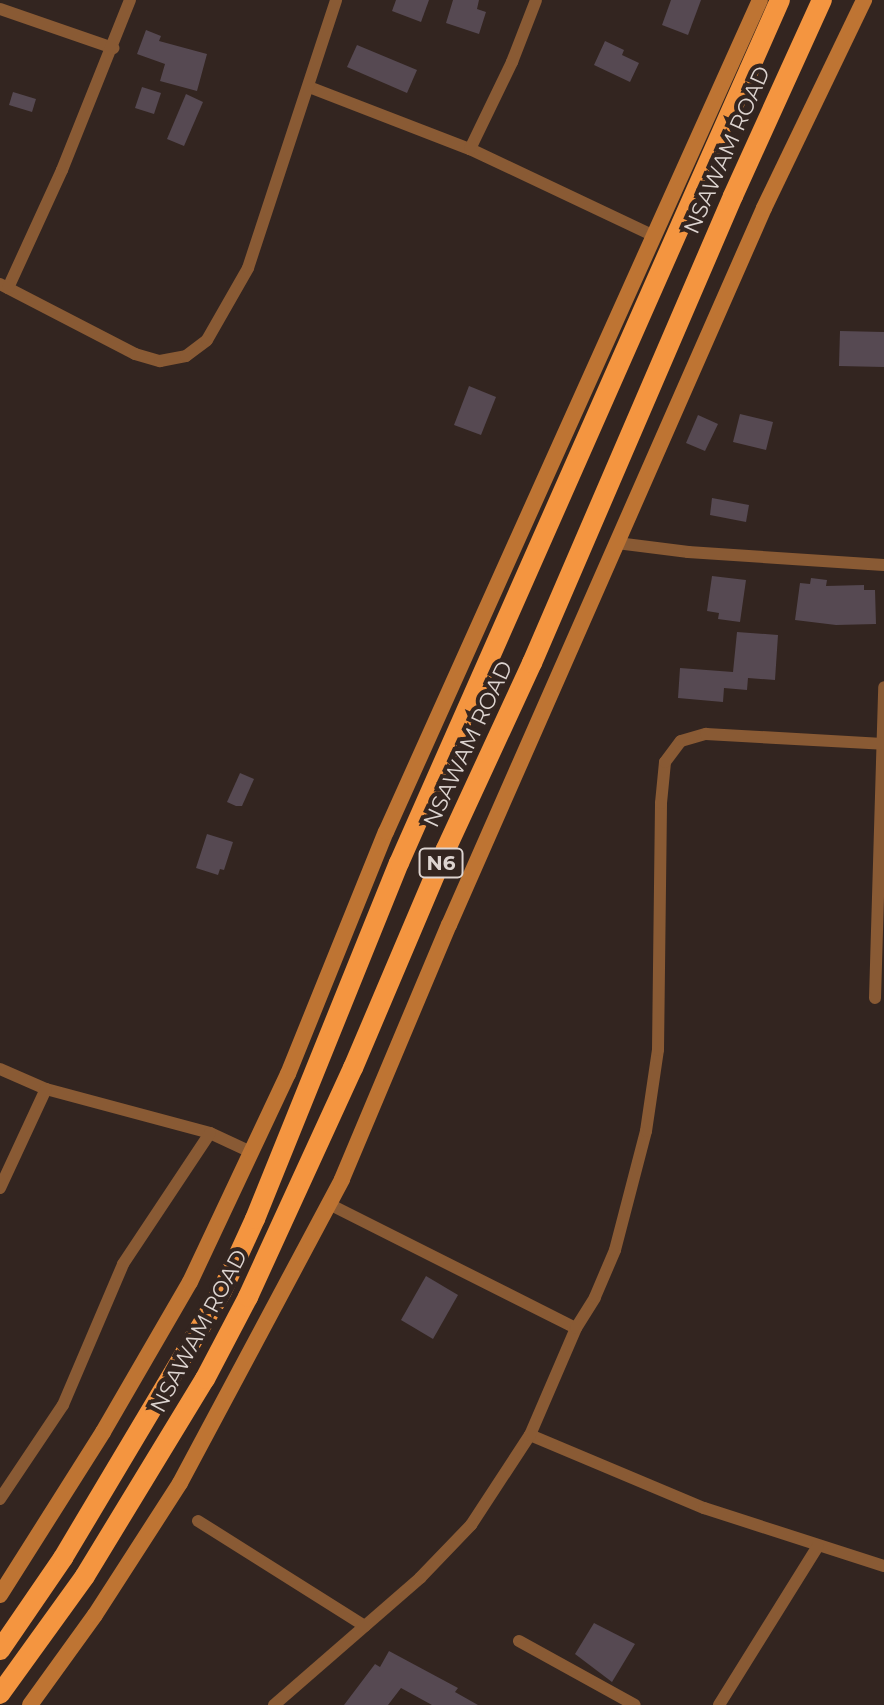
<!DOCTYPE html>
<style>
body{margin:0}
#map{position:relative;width:884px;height:1705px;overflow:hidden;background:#332520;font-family:Montserrat,sans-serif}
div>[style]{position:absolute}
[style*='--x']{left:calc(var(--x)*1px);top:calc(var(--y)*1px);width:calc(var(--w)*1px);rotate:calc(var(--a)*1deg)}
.building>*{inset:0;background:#564952}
.minor>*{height:12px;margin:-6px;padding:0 6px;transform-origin:6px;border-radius:6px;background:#895a34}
.secondary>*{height:16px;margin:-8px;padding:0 8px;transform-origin:8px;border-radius:8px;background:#be7433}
.trunk>*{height:20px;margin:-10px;padding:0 10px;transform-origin:10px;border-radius:10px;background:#f49540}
span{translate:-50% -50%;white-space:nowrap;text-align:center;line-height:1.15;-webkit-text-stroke:8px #332520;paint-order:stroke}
.shield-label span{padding:2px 6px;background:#332520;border:2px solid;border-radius:6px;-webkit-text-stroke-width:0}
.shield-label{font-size:20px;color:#ddd4d0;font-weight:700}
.street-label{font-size:22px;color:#ddd4d0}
</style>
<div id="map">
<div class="building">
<div style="clip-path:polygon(396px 0,429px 0,421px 22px,392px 11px)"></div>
<div style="clip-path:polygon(453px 0,479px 0,477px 9px,486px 12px,479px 34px,446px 23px)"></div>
<div style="clip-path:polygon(671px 0,701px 0,688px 35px,662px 25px)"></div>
<div style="clip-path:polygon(146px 30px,161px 36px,159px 41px,207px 54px,197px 91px,160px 81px,165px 64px,137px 54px)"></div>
<div style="clip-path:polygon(605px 41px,624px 50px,622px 55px,639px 63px,630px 82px,594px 65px)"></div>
<div style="clip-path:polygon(357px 45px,417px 70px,407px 93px,347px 67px)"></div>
<div style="clip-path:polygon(142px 87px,161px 93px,154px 114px,135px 108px)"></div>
<div style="clip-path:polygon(13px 92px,36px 99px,32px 112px,9px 105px)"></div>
<div style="clip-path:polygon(186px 94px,203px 102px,184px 146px,167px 139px)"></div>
<div style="clip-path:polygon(840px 331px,884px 332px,884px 367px,839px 366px)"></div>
<div style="clip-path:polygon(469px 386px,496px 397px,481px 435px,454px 425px)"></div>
<div style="clip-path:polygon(740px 414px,773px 422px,766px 450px,733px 442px)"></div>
<div style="clip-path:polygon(698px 415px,718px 424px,705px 451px,686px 443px)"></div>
<div style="clip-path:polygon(712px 498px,749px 505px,746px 522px,710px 515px)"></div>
<div style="clip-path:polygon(712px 576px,746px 580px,740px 622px,718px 619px,719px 613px,707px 611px)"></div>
<div style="clip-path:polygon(811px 578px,827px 580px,826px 586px,864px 585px,864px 590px,875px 590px,876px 624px,836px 625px,795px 620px,800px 583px,810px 584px)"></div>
<div style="clip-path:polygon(737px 632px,778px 635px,775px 680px,748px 678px,747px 690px,724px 688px,723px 702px,678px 698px,680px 668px,733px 672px)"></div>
<div style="clip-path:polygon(240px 773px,254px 779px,242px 806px,236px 806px,227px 802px)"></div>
<div style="clip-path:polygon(207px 834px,233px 842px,224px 870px,220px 869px,218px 875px,196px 868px)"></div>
<div style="clip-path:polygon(426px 1276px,458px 1295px,433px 1339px,401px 1320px)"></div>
<div style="clip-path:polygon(594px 1623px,635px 1644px,612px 1682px,575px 1654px)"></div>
<div style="clip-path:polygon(389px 1651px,458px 1688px,455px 1692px,478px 1705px,432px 1705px,401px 1688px,388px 1705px,344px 1705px,375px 1664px,380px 1667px)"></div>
</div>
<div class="minor">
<div style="--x:0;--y:9;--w:120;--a:19"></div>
<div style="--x:309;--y:87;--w:173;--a:21.1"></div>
<div style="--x:470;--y:149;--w:204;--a:25.3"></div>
<div style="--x:470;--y:149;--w:97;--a:-64.2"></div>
<div style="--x:512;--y:62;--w:66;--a:-68.8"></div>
<div style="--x:0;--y:284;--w:152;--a:27.4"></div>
<div style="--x:135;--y:354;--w:26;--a:16"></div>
<div style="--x:160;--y:361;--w:26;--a:-11"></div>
<div style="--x:186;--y:356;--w:26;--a:-37"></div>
<div style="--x:207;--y:340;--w:83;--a:-60.3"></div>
<div style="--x:248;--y:268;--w:282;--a:-71.8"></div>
<div style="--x:8;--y:288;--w:130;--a:-65.4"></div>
<div style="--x:62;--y:170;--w:183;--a:-68.2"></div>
<div style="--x:617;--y:543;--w:72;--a:7.2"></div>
<div style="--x:688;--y:552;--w:196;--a:3.8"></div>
<div style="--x:875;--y:998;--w:311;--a:-88.3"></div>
<div style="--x:0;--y:1069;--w:50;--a:23.5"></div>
<div style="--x:46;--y:1089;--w:170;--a:15"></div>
<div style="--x:210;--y:1133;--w:45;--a:24.9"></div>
<div style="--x:0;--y:1188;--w:109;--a:-65.1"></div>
<div style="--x:329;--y:1204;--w:276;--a:26.7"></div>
<div style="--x:530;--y:1435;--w:189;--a:22.8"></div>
<div style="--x:704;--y:1508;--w:189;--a:17.9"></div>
<div style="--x:0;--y:1499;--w:113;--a:-56.2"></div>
<div style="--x:63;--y:1405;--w:153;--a:-66.9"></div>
<div style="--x:123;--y:1264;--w:157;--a:-56.4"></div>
<div style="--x:198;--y:1521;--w:197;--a:32.2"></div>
<div style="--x:519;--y:1641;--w:132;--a:28.9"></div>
<div style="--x:274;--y:1705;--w:194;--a:-41"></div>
<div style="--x:420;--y:1578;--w:74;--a:-46.1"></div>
<div style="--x:471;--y:1525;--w:108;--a:-56.8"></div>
<div style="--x:530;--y:1435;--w:116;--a:-66.7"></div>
<div style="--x:576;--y:1328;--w:36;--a:-58"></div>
<div style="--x:595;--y:1297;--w:51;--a:-66.9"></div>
<div style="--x:615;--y:1250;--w:123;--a:-75.4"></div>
<div style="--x:646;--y:1131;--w:82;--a:-81.6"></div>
<div style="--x:658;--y:1050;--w:247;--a:-89.3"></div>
<div style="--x:661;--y:803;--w:41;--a:-84.4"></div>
<div style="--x:665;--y:762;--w:26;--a:-53"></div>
<div style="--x:681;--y:741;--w:26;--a:-16"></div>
<div style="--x:706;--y:734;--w:177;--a:3.2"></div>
<div style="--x:719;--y:1705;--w:187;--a:-58.1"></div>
</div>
<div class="secondary">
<div style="--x:0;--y:1595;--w:193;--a:-57.7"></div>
<div style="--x:103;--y:1432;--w:173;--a:-59.9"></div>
<div style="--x:190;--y:1282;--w:230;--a:-64.8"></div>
<div style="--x:288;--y:1074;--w:261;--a:-68"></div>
<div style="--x:386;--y:832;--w:912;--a:-65.8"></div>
<div style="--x:30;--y:1705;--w:111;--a:-54.2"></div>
<div style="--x:95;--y:1615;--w:157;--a:-57.2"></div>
<div style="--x:180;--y:1483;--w:344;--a:-61.9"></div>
<div style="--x:342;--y:1179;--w:276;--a:-67.2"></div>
<div style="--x:449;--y:925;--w:783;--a:-66.28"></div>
<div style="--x:764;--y:208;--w:231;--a:-64.3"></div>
</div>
<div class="trunk">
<div style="--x:0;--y:1650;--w:112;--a:-55.6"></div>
<div style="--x:63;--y:1558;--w:239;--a:-59.2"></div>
<div style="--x:185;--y:1353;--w:72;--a:-59.2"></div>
<div style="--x:222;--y:1291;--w:79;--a:-65.4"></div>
<div style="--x:255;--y:1219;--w:384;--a:-68"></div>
<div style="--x:399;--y:863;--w:943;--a:-66.18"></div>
<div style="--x:0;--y:1694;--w:145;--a:-54.2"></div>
<div style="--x:85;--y:1576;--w:231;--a:-58.7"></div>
<div style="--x:205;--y:1379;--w:93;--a:-62.3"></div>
<div style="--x:248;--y:1297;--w:252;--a:-65.4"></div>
<div style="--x:353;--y:1068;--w:238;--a:-67"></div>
<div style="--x:446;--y:849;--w:205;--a:-65.2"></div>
<div style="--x:532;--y:663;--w:508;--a:-66.71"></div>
<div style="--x:733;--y:196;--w:215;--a:-65.6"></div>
</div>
<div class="shield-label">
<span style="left:441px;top:863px">N6</span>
</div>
<div class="street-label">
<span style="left:727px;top:150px;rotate:-66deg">NSAWAM ROAD</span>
<span style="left:468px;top:744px;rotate:-65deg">NSAWAM ROAD</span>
<span style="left:199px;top:1331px;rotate:-62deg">NSAWAM ROAD</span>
</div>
</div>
